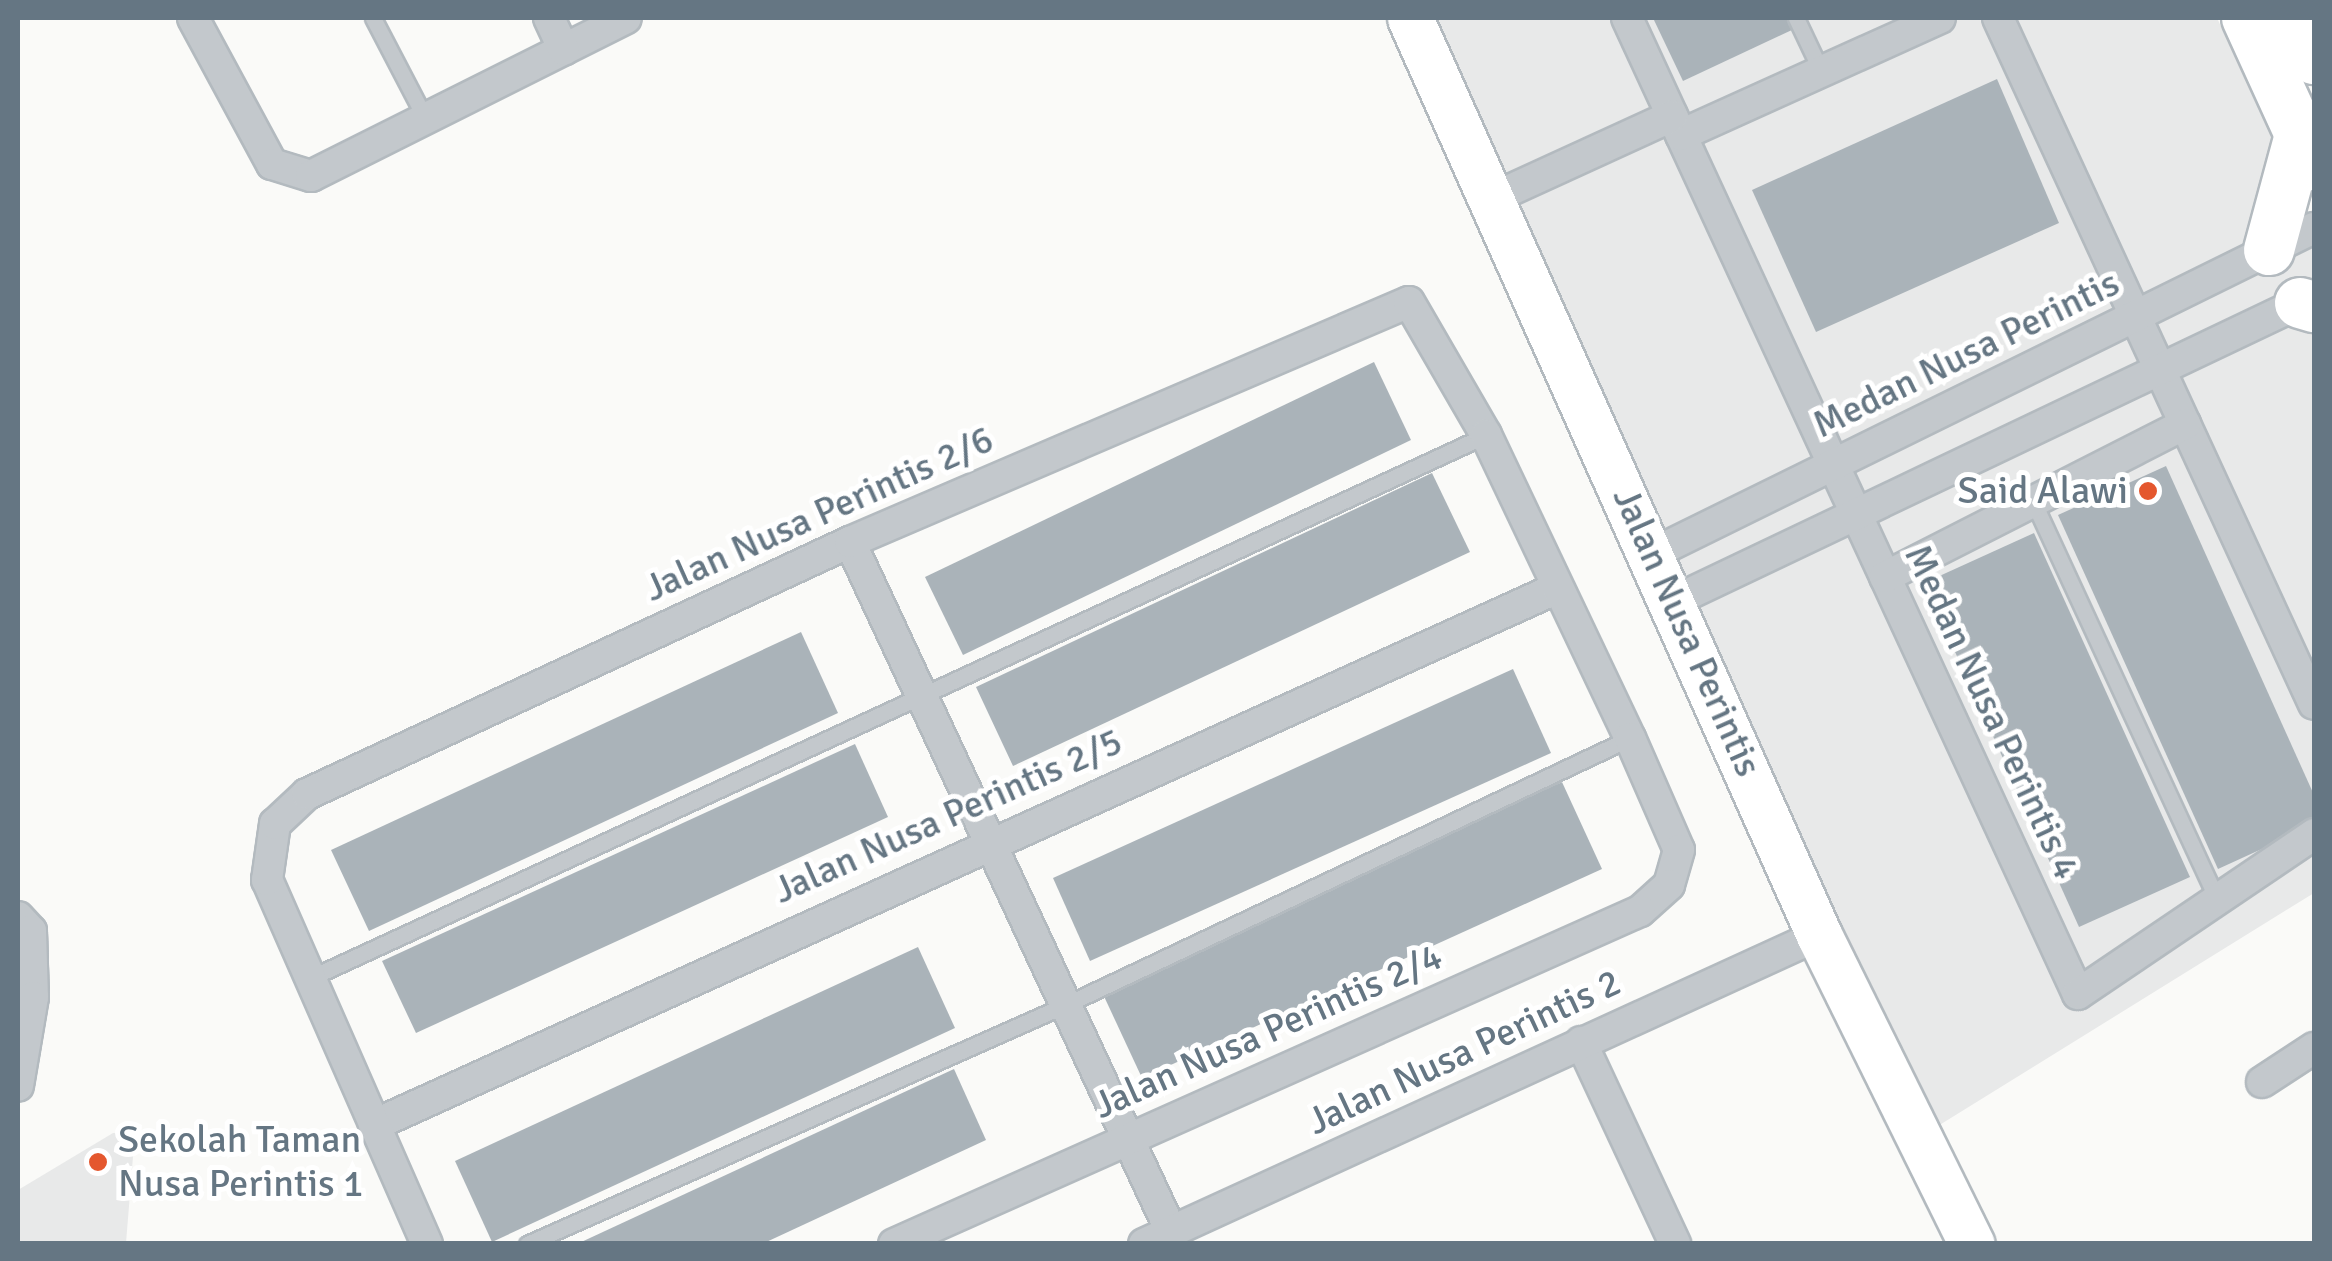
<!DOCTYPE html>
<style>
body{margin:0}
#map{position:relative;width:2332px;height:1261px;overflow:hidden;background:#fafaf8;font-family:Signika,sans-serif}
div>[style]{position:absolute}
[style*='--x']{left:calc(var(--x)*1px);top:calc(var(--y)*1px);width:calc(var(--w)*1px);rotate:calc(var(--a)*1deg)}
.built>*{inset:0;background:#e8e9e9}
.building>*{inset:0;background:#aab3b9}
.roads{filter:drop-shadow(2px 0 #b3babf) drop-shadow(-2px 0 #b3babf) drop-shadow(0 2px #b3babf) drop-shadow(0 -2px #b3babf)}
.lane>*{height:15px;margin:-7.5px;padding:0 7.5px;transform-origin:7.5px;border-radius:7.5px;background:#c3c8cc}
.street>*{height:30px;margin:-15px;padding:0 15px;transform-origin:15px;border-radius:15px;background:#c3c8cc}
.secondary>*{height:45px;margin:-22.5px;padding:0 22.5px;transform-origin:22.5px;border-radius:22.5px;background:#fff}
.primary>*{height:50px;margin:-25px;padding:0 25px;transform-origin:25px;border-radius:25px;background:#fff}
.dots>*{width:28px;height:28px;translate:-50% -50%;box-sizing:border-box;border:5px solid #fff;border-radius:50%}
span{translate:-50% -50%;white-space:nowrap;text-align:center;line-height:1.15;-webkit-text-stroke:10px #fff;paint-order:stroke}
.street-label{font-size:38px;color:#657683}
.poi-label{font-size:38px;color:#657683}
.right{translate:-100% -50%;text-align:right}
.left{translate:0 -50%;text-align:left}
.frame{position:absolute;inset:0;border:20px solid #657683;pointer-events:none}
</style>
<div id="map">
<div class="built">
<div style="clip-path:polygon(1421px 18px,2217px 18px,2314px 223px,2314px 893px,1925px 1134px,1706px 624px)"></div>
<div style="clip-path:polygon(135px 1132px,126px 1243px,18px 1243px,18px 1190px,113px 1133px)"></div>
</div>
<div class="building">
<div style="clip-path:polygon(1653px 18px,1788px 18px,1794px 29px,1683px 81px)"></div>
<div style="clip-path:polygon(1997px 79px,2059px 223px,1816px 332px,1752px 190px)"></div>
<div style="clip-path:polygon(1374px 362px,1411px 440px,963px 655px,925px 577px)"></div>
<div style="clip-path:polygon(2166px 466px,2314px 795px,2314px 825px,2218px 869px,2058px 515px)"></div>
<div style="clip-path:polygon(1432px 473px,1470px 552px,1013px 766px,976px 687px)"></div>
<div style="clip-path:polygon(2034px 533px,2190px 877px,2079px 927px,1924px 583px)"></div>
<div style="clip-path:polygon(801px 632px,838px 713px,369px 931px,331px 850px)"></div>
<div style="clip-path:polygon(1513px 669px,1551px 753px,1090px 961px,1053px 878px)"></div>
<div style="clip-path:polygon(855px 744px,888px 817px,416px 1033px,382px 961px)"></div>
<div style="clip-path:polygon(1562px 782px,1602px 869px,1142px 1078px,1102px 992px)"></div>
<div style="clip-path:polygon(918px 947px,955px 1028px,492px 1242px,455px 1161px)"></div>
<div style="clip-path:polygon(954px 1069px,986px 1140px,762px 1244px,577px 1244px)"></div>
</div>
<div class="roads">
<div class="lane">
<div style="--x:373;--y:18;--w:115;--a:62.5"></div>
<div style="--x:1796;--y:18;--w:59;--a:64.7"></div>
<div style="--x:2033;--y:501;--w:439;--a:65.2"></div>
<div style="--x:310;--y:978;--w:1295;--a:-24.78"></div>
<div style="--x:527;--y:1244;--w:589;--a:-23.95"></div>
<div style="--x:1065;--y:1005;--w:625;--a:-25.29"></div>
</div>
<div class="street">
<div style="--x:193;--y:18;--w:166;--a:61.6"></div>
<div style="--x:272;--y:164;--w:41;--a:17.1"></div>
<div style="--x:311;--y:176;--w:352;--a:-26.6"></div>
<div style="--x:549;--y:18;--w:35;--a:65"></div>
<div style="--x:1627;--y:18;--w:1075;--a:65.2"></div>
<div style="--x:2078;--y:994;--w:285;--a:-34.1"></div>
<div style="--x:1998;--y:18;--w:755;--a:65.27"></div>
<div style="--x:1681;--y:135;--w:284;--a:-24.3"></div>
<div style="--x:1493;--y:198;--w:197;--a:-24.6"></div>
<div style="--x:850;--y:542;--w:760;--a:65.02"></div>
<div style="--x:1654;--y:553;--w:736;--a:-26.22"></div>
<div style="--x:1885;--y:577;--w:337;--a:-27"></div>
<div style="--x:1674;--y:601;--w:707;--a:-25.48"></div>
<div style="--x:18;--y:917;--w:19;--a:47"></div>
<div style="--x:31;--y:931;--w:66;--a:88.3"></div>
<div style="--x:33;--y:997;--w:90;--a:99.6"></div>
<div style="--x:1581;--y:1042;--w:223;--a:65"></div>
<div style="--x:2262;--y:1082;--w:62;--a:-33.2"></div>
<div style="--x:374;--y:1125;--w:1299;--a:-24.41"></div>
<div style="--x:427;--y:1244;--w:398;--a:-113.7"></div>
<div style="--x:267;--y:880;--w:57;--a:-81.9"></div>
<div style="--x:275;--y:824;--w:44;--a:-43.2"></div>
<div style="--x:307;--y:794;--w:599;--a:-24.9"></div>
<div style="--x:850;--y:542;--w:608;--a:-23.24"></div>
<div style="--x:1409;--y:302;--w:154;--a:59.9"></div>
<div style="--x:1486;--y:435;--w:335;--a:64.6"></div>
<div style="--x:1630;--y:738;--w:122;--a:66.4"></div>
<div style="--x:1679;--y:850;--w:36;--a:106"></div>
<div style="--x:1669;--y:885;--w:39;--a:138"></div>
<div style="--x:1640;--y:911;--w:817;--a:155.94"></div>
<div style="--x:1144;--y:1244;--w:742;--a:-24.6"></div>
</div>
<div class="secondary">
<div style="--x:1410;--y:18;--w:1004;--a:65.96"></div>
<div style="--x:1819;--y:935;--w:345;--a:63.7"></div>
</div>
<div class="primary">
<div style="--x:2247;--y:18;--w:162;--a:65.5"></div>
<div style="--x:2296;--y:18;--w:45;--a:66.3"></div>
<div style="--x:2269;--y:250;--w:119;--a:-74.9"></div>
<div style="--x:2300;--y:303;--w:15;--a:16"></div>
</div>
</div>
<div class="dots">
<div style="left:2148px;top:491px;background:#e4572e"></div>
<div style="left:98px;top:1162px;background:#e4572e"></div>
</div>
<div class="street-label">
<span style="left:1966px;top:354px;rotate:-26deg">Medan Nusa Perintis</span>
<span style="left:819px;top:514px;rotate:-24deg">Jalan Nusa Perintis 2/6</span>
<span style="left:1687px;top:632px;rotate:66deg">Jalan Nusa Perintis</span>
<span style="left:1992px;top:712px;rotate:65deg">Medan Nusa Perintis 4</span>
<span style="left:948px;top:816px;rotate:-24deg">Jalan Nusa Perintis 2/5</span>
<span style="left:1268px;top:1031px;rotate:-24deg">Jalan Nusa Perintis 2/4</span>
<span style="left:1464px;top:1052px;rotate:-25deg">Jalan Nusa Perintis 2</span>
</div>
<div class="poi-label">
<span class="right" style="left:2128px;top:491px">Said Alawi</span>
<span class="left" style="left:118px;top:1162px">Sekolah Taman<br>Nusa Perintis 1</span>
</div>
<div class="frame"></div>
</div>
